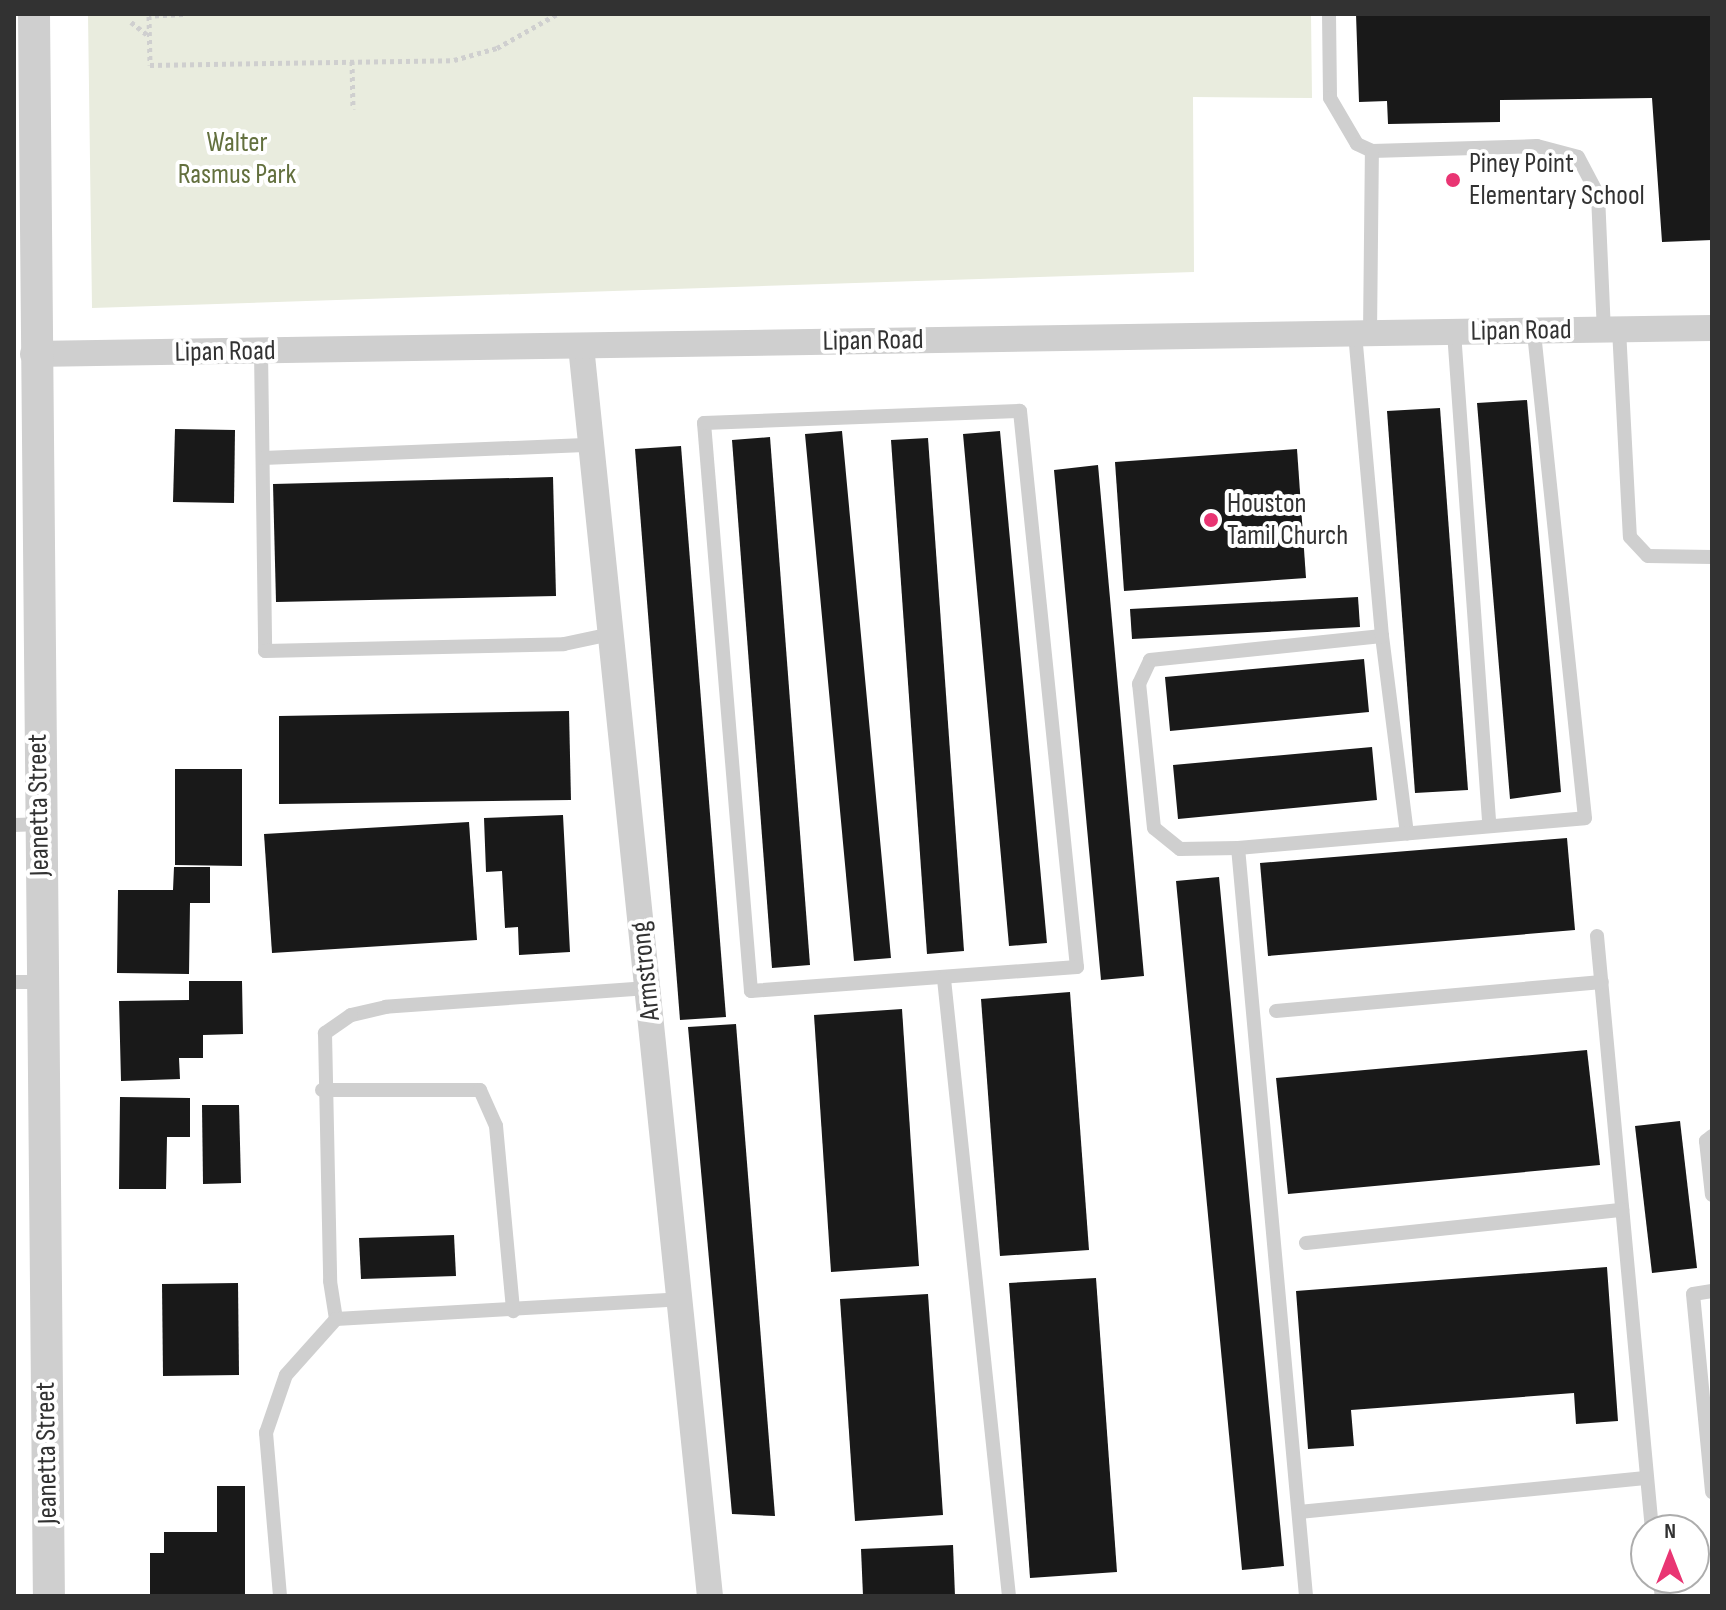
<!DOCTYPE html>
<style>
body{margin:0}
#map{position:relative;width:1726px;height:1610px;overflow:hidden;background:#fff;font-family:"Sofia Sans Condensed",sans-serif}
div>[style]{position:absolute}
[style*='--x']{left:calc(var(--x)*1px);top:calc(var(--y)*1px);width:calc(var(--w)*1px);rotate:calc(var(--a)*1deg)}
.green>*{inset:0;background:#e9ecde}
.building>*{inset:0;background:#191919}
.path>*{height:5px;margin-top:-2.5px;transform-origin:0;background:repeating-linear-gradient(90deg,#cfcfcf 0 4px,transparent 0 8px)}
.service>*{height:14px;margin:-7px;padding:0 7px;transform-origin:7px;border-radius:7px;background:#cfcfcf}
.minor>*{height:26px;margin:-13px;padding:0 13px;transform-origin:13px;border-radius:13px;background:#cfcfcf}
.tertiary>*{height:32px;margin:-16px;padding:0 16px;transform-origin:16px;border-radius:16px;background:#cfcfcf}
.dots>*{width:22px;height:22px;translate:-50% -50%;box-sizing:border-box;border:4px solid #fff;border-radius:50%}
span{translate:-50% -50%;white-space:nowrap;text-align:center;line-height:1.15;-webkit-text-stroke:8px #fff;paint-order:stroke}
.park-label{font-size:28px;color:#63703e}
.poi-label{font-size:28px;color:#323232}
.left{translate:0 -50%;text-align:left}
.street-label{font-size:28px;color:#323232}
.frame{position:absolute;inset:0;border:16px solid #323232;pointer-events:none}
.north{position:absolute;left:1630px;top:1514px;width:80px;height:80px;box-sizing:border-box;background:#fff;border:2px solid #adadad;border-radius:50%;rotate:0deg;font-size:22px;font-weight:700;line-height:32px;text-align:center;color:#323232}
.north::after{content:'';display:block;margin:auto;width:28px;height:36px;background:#e93573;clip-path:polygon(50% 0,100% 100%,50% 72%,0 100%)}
</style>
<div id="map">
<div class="green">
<div style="clip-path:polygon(88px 14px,1311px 14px,1312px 98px,1193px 97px,1194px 272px,92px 308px)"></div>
</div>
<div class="building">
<div style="clip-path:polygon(1356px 14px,1712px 14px,1712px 240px,1662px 242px,1652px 98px,1500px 100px,1500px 122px,1388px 124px,1387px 101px,1359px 102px)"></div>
<div style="clip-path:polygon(1527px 400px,1561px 792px,1510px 799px,1477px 403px)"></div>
<div style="clip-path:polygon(1440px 408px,1468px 790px,1415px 793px,1387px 411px)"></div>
<div style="clip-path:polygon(175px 429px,235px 430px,234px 503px,173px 502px)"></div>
<div style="clip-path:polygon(842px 431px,891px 958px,854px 961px,805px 434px)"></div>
<div style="clip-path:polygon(1000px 431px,1047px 943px,1009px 946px,963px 434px)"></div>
<div style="clip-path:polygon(770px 437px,810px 965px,772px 968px,732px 440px)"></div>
<div style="clip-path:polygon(928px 438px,964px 951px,927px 954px,891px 440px)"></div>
<div style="clip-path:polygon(681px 446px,726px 1017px,680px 1020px,635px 449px)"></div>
<div style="clip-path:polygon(1297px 449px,1306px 578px,1124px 591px,1115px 462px)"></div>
<div style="clip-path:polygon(1098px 465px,1144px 976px,1101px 980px,1054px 470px)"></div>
<div style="clip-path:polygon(553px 477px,556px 596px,276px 602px,273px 484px)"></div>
<div style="clip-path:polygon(1358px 597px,1360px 627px,1132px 639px,1130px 609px)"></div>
<div style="clip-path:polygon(1364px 659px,1369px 712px,1170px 731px,1165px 677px)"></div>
<div style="clip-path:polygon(569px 711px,571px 800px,279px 804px,279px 716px)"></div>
<div style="clip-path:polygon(1372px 747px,1377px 800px,1178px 819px,1173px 765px)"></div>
<div style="clip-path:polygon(175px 769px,242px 769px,242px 866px,175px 865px)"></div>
<div style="clip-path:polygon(563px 815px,570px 952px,519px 955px,518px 927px,505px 928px,502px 871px,486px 872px,484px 818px)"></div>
<div style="clip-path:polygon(469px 822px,477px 940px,272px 953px,264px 834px)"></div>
<div style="clip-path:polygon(1567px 838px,1575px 930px,1268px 956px,1260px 863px)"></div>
<div style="clip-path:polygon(174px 867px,210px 867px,210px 903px,190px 903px,189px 974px,117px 973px,118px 890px,173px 890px)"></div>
<div style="clip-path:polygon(1219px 877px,1284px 1566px,1242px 1570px,1176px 881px)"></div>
<div style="clip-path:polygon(189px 981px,242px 981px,243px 1034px,203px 1035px,203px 1058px,179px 1058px,180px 1079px,121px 1081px,119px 1001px,189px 1000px)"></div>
<div style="clip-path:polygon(1070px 992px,1089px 1250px,1000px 1256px,981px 999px)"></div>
<div style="clip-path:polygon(902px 1009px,919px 1266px,831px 1272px,814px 1015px)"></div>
<div style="clip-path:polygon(736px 1024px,775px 1516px,732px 1514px,688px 1027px)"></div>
<div style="clip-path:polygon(1587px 1050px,1600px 1165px,1288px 1194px,1276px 1078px)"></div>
<div style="clip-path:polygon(120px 1097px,190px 1098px,190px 1137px,167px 1137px,166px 1189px,119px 1189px)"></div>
<div style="clip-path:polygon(202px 1105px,239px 1105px,241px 1183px,203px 1184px)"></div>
<div style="clip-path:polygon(1680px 1121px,1697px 1268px,1652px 1273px,1635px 1126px)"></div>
<div style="clip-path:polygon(454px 1235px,456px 1276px,361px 1279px,359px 1238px)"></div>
<div style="clip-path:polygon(1607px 1267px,1618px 1421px,1576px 1424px,1574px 1393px,1351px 1410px,1354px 1446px,1308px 1449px,1296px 1291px)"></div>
<div style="clip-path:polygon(1096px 1278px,1117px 1572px,1030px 1578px,1009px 1283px)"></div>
<div style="clip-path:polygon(238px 1283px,239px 1375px,163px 1376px,162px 1284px)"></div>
<div style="clip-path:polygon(928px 1294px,943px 1515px,855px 1521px,840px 1299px)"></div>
<div style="clip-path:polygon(217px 1486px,245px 1486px,245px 1596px,150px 1596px,150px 1553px,164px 1553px,164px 1532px,217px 1532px)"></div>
<div style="clip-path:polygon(953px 1545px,955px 1596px,863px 1596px,861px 1549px)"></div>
</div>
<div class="path">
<div style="--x:183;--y:14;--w:34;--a:177"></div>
<div style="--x:149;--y:16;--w:49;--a:88.8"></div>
<div style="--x:150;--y:65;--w:304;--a:-0.9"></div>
<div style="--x:454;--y:60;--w:45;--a:-15.6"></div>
<div style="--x:497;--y:48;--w:69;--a:-29.5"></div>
<div style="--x:131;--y:22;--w:23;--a:38"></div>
<div style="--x:352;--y:61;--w:48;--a:88.8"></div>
</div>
<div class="service">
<div style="--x:1329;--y:14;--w:84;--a:89.3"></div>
<div style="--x:1330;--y:98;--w:53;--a:59.6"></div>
<div style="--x:1357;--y:144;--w:17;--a:25"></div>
<div style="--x:1372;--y:151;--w:165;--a:-1.7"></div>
<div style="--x:1537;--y:146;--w:42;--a:15"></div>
<div style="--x:1578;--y:157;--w:43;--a:62.2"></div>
<div style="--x:1598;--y:195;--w:135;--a:87.5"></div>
<div style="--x:1619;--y:329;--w:208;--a:87"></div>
<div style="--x:1630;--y:537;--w:26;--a:47"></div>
<div style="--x:1648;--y:556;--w:64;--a:0.9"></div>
<div style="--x:1454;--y:332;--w:495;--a:85.9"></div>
<div style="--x:1370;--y:334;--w:183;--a:-89.4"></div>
<div style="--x:261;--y:351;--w:300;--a:89.2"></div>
<div style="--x:265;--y:651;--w:299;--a:-1.3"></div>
<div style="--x:564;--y:644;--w:48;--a:-12"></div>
<div style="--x:1020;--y:411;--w:559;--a:84.15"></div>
<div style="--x:1077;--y:967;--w:327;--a:175.8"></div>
<div style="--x:751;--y:991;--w:570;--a:-94.73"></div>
<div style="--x:704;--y:423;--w:316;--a:-2.2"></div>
<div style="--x:263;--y:458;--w:328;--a:-2.3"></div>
<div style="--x:1382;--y:636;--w:199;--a:82.8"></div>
<div style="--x:14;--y:825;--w:25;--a:-2"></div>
<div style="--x:1238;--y:848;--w:348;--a:-4.9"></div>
<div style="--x:1585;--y:818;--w:490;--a:-96"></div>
<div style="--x:1597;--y:936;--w:597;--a:84.71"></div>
<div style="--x:944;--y:979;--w:620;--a:83.99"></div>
<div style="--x:14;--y:982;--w:27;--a:0"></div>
<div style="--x:648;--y:988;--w:263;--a:175.9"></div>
<div style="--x:386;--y:1007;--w:36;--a:167"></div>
<div style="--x:351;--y:1015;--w:32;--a:145"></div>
<div style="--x:325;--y:1033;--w:248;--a:88.8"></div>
<div style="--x:330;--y:1281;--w:38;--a:81"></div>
<div style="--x:336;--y:1319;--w:345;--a:-3.3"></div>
<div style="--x:1276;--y:1011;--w:327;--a:-5.1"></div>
<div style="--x:322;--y:1090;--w:158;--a:0"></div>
<div style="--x:480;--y:1090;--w:39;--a:66"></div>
<div style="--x:496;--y:1126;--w:186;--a:84.7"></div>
<div style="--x:1712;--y:1136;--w:8;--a:140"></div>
<div style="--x:1706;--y:1141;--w:54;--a:83.7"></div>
<div style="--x:1306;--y:1243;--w:318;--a:-6"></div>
<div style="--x:1712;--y:1291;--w:19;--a:171"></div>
<div style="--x:1693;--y:1294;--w:199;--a:84.5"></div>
<div style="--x:1299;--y:1512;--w:348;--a:-5.6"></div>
<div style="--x:1659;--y:1578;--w:18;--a:81"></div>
<div style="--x:280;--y:1596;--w:164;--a:-94.9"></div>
<div style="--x:266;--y:1433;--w:61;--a:-71"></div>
<div style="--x:286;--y:1375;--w:75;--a:-48.2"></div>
<div style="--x:1306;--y:1596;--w:751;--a:-95.19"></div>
<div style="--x:1238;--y:848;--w:58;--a:179"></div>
<div style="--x:1180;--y:849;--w:33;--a:-141"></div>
<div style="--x:1154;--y:828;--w:145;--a:-95.9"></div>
<div style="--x:1139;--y:684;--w:26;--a:-65"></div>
<div style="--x:1150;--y:660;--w:233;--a:-5.9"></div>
<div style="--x:1382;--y:636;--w:303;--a:-95.1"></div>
</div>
<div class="minor">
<div style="--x:581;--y:346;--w:1257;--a:84.11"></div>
<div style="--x:33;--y:354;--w:1679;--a:-0.89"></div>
</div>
<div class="tertiary">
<div style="--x:34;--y:14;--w:1582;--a:89.46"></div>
</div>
<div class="dots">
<div style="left:1453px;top:180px;background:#e93573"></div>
<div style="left:1211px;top:520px;background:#e93573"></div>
</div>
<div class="park-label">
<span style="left:237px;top:159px">Walter<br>Rasmus Park</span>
</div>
<div class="poi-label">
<span class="left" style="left:1469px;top:180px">Piney Point<br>Elementary School</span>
<span class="left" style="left:1227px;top:520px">Houston<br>Tamil Church</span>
</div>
<div class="street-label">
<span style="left:1521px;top:331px;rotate:-1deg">Lipan Road</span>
<span style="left:873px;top:341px;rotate:-1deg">Lipan Road</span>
<span style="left:225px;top:352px;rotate:-1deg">Lipan Road</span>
<span style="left:39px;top:805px;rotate:-91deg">Jeanetta Street</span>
<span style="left:646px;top:971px;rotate:-96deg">Armstrong</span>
<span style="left:47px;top:1453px;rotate:-91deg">Jeanetta Street</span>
</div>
<div class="frame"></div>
<div class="north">N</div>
</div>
